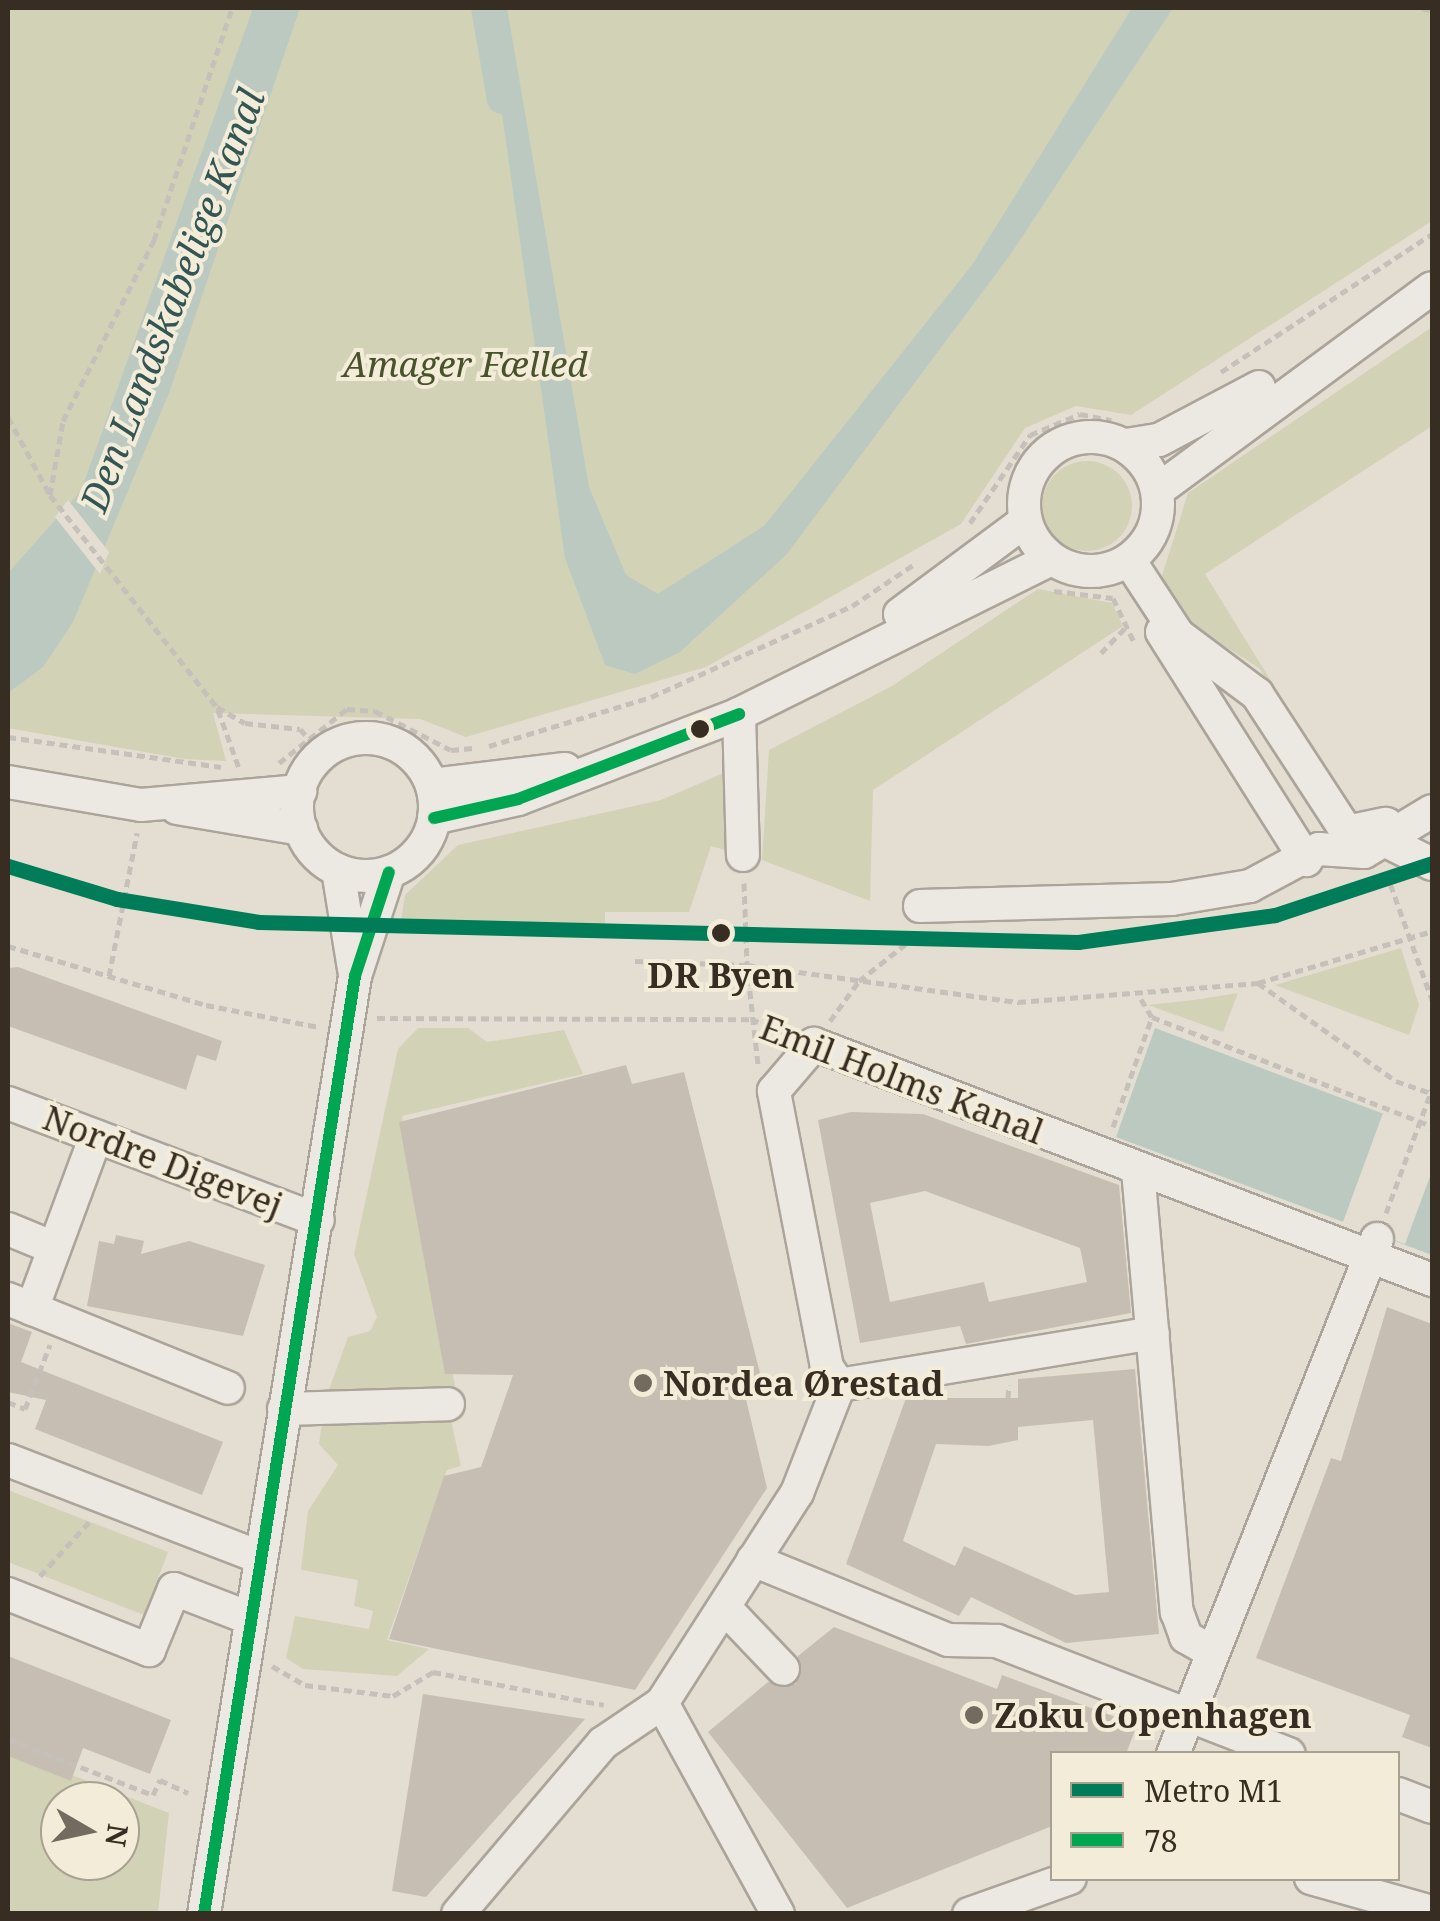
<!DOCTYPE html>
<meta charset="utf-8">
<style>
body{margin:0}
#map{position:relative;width:1440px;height:1921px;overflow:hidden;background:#e4ded2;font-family:"Noto Serif",serif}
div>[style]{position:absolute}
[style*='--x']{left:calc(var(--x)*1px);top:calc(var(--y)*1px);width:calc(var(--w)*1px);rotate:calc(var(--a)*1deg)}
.green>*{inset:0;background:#d2d2b6}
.round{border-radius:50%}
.water>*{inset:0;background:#bbc9c1}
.pier>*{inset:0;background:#e4ded2}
.canal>*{height:28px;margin:-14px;padding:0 14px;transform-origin:14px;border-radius:14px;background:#bbc9c1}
.building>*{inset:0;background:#c7beb3}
.path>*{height:5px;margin-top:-2.5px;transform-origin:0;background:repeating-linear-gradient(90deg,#c5c0b9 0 8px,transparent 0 13px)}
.roads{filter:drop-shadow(2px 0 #aaa49a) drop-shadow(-2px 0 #aaa49a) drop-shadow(0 2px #aaa49a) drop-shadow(0 -2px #aaa49a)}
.minor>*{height:32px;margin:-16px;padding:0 16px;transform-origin:16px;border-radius:16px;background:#ece9e2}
.minor>.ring{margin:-16px;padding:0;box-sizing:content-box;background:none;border:32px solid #ece9e2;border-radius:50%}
.bus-1>*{height:12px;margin:-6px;padding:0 6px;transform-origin:6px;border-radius:6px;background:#00a651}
.metro-1>*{height:15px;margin:-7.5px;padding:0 7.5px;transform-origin:7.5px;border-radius:7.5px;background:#007d58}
.dots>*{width:28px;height:28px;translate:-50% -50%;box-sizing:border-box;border:5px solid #f3ecd9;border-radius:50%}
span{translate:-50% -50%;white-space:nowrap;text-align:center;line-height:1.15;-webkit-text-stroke:8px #f3ecd9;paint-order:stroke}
.park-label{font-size:35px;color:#48522b;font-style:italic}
.stop-label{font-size:35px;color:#382d22;font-weight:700}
.street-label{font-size:35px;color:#382d22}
.poi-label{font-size:35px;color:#382d22;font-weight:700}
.left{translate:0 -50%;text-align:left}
.water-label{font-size:38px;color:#335655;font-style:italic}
.frame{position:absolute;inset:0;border:10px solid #382d22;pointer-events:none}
.legend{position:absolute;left:1050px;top:1751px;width:350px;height:130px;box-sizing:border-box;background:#f3ecd9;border:2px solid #a8a090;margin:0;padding:12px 18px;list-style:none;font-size:30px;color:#382d22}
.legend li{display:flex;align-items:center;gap:20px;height:50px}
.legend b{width:50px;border:2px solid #a8a090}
.north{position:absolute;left:40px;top:1781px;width:100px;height:100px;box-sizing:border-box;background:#f3ecd9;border:2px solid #a8a090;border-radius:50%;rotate:99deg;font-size:28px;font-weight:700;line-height:40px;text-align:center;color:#382d22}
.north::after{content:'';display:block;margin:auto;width:35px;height:45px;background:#746b60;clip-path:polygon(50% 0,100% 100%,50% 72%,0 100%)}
</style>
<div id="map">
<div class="green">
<div style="clip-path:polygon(8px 8px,1432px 8px,1432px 221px,1131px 415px,1076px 406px,1025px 428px,961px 524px,706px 667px,466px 737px,420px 719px,213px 713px,226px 761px,184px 759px,8px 728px)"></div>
<div style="clip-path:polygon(1432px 327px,1432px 426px,1205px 574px,1357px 820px,1259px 668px,1196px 628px,1160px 582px,1188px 493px)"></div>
<div class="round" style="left:1042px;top:461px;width:90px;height:90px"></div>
<div style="clip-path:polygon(1038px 589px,1112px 603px,1123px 626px,873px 790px,870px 901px,762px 860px,769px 750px,892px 686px)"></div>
<div style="clip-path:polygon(726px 772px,729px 851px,711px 846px,689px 912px,605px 912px,605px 924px,401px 921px,405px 895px,458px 845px,661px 800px)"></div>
<div style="clip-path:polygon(1401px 948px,1419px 1005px,1409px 1035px,1275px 985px)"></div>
<div style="clip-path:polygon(1238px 993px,1223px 1032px,1148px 1005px,1194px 1000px)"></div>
<div style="clip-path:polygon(418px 1028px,468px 1028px,487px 1042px,564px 1030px,583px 1074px,402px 1116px,456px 1391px,327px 1395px,348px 1337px,370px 1331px,377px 1317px,354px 1254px,398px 1049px)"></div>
<div style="clip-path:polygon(451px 1420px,461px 1466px,447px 1470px,387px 1640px,429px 1649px,397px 1676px,303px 1669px,286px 1658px,295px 1616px,369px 1629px,373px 1611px,354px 1606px,358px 1580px,301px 1570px,308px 1511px,338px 1465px,319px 1444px,322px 1423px)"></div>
<div style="clip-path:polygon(8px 1490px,168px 1552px,144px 1615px,8px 1562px)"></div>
<div style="clip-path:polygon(evenodd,8px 1750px,169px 1813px,158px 1913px,8px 1913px,8px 1750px,60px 1801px,120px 1801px,120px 1861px,60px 1861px,60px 1801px)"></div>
</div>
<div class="water">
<div style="clip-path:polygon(253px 8px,300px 8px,169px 393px,73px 622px,43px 667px,8px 693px,8px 573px,81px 491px)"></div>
<div style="clip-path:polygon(487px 8px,507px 8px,589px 487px,626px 575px,658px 594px,764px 526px,972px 265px,1132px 8px,1173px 8px,1010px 255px,787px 554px,680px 652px,635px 674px,605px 665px,565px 558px)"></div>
<div style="clip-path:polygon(1155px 1028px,1432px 1132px,1432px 1255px,1116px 1137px)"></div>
</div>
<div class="pier">
<div style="clip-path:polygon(68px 500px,109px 552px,100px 574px,55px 517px)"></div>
<div style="clip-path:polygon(1383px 1113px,1432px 1132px,1432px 1171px,1405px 1244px,1343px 1222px)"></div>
</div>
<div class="canal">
<div style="--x:485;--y:8;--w:93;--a:80.1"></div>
</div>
<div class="building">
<div style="clip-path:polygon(18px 967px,222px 1041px,216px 1061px,197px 1055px,186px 1090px,8px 1026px,8px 968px)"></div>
<div style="clip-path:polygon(626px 1065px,632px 1084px,684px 1072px,761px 1377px,742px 1382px,767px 1488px,635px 1690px,389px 1639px,444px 1476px,481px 1467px,513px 1375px,445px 1374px,399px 1122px)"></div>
<div style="clip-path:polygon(evenodd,851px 1112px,923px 1114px,1119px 1185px,1131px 1313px,966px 1344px,960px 1326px,860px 1343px,818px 1120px,851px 1112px,925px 1191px,1080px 1248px,1087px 1282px,989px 1302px,984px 1282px,890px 1302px,870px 1203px,925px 1191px)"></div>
<div style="clip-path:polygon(116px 1235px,144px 1241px,141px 1254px,189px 1241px,265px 1265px,243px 1336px,87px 1306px,99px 1241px,114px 1244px)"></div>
<div style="clip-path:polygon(1387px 1307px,1432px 1324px,1432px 1748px,1402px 1737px,1410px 1715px,1256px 1658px,1331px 1458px,1341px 1461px)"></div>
<div style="clip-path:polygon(8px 1323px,32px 1332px,21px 1362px,223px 1442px,202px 1495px,35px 1429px,46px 1400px,8px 1392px)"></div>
<div style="clip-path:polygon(evenodd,1135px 1369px,1159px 1634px,1066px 1643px,971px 1597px,959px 1616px,846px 1564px,906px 1398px,1018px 1398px,1018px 1379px,1135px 1369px,1093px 1420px,1109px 1592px,1075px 1595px,964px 1546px,955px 1566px,903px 1541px,936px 1444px,989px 1446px,1018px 1440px,1018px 1427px,1093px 1420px)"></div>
<div style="clip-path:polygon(834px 1627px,997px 1689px,1002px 1675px,1137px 1725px,1126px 1754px,1052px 1754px,1052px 1826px,847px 1908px,708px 1732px,768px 1682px,796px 1684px,798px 1656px)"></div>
<div style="clip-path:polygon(8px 1656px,171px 1720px,150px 1774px,83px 1748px,71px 1781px,8px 1756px)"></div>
<div style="clip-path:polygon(423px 1694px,585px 1719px,426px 1897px,392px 1891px)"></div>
</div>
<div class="path">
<div style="--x:1422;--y:8;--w:10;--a:17"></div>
<div style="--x:1221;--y:372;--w:252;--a:-33.2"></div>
<div style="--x:8;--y:417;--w:89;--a:61.7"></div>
<div style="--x:50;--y:495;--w:270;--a:51.8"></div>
<div style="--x:217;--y:707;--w:32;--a:30"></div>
<div style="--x:245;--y:723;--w:55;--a:6.2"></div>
<div style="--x:300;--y:729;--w:34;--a:47"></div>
<div style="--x:50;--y:495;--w:75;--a:-80"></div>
<div style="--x:63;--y:421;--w:203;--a:-63.3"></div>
<div style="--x:154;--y:240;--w:245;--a:-71.4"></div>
<div style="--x:970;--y:523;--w:107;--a:-55.7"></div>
<div style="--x:1030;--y:435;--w:54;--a:-22.8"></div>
<div style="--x:1080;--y:414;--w:32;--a:11"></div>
<div style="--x:1054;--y:591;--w:59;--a:6.8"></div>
<div style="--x:1113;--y:598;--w:47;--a:64.5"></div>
<div style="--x:1101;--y:653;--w:35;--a:-46"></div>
<div style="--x:218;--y:710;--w:62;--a:70.1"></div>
<div style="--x:8;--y:737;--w:215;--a:8"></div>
<div style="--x:489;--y:746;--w:169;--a:-16.8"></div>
<div style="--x:651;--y:697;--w:221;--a:-24.4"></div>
<div style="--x:852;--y:606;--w:73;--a:-33.9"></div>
<div style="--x:279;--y:763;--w:87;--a:-38.5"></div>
<div style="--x:347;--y:709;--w:28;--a:4"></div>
<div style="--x:375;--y:711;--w:85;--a:27.2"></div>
<div style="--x:451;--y:750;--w:22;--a:-5"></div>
<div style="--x:1386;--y:872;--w:136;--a:70.2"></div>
<div style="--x:744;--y:883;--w:82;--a:87.9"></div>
<div style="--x:747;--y:965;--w:274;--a:7.8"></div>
<div style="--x:1018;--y:1002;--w:241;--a:-4.5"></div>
<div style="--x:1258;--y:983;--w:182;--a:-16.6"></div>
<div style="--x:8;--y:946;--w:207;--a:16.6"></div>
<div style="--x:206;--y:1005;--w:115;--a:11"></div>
<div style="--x:635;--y:961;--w:112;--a:2"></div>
<div style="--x:747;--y:965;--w:100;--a:83.7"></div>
<div style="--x:109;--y:976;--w:146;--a:-78.9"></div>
<div style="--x:1258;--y:983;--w:169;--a:35.4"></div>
<div style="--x:1396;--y:1081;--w:37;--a:19"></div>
<div style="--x:1141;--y:999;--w:21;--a:59"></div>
<div style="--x:1152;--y:1017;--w:300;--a:21.3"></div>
<div style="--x:377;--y:1018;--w:374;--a:0.2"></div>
<div style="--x:751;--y:1019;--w:39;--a:21"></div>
<div style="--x:830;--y:1021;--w:49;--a:-54.1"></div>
<div style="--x:859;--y:981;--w:74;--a:-38.4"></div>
<div style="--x:1113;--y:1127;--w:117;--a:-70.5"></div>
<div style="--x:1386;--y:1213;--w:132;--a:-69.6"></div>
<div style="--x:1008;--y:1398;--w:13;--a:-86"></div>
<div style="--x:8;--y:1402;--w:18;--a:22"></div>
<div style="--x:25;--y:1409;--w:69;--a:-68.7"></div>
<div style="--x:40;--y:1576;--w:74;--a:-47.7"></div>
<div style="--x:272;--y:1666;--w:38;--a:30"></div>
<div style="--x:305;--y:1685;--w:89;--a:7.1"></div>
<div style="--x:393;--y:1696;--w:47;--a:-31"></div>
<div style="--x:433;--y:1672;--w:174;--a:10.9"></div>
<div style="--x:8;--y:1739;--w:155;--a:21.1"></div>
<div style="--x:153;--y:1795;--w:17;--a:-65"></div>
<div style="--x:160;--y:1780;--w:31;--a:25"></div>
</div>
<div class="roads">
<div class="minor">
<div class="ring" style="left:1024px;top:437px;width:102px;height:102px"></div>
<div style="--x:1126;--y:445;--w:33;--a:-9"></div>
<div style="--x:1159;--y:440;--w:113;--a:-27.9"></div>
<div style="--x:1158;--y:490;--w:340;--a:-36.4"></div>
<div style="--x:1129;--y:560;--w:90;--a:56.8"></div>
<div style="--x:1178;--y:635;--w:99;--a:36.8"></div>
<div style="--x:1257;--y:694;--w:165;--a:56.9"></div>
<div style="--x:1347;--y:832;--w:40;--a:-12"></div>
<div style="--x:900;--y:614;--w:156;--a:-36.6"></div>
<div style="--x:1162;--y:632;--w:270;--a:57.7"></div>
<div style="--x:739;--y:714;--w:141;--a:88.4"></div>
<div class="ring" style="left:297px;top:738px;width:106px;height:106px"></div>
<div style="--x:8;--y:782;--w:135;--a:9.8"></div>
<div style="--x:141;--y:805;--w:160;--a:-5"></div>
<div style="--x:432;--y:785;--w:134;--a:-6.9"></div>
<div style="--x:177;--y:808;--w:126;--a:9.6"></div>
<div style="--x:434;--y:818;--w:86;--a:-12.7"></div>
<div style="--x:518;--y:799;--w:237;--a:-21"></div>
<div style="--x:739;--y:714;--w:348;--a:-26.4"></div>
<div style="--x:1388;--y:842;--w:49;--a:26.6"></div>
<div style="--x:338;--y:870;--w:100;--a:80.8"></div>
<div style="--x:920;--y:906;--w:252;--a:-1.6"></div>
<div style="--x:1172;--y:899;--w:79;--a:-9.5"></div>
<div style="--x:1250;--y:886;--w:78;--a:-28.2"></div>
<div style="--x:1319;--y:849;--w:45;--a:3.8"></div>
<div style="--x:1364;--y:852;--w:79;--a:-31.1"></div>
<div style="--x:8;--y:1103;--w:331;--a:20.7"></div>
<div style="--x:1138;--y:1170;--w:444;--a:85"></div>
<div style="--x:1177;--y:1612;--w:27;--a:70"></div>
<div style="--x:1186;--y:1637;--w:28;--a:30"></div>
<div style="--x:8;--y:1229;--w:50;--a:22.4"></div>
<div style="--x:8;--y:1299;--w:237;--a:22"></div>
<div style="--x:32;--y:1309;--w:184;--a:-69.7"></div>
<div style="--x:839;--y:1385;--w:22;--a:-124"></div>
<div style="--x:827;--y:1367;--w:281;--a:-100.9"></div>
<div style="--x:774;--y:1091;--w:62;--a:-49.6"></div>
<div style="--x:814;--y:1044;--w:662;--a:20.9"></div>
<div style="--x:839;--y:1385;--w:318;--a:-9.4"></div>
<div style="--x:284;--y:1409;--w:164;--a:-1.7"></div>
<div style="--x:8;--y:1460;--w:269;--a:21.1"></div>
<div style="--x:753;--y:1560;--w:211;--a:22.3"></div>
<div style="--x:948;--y:1640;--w:49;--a:1.2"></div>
<div style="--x:997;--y:1641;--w:313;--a:21.2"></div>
<div style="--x:8;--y:1594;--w:152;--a:21.7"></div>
<div style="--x:149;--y:1650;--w:66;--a:-67.7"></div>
<div style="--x:174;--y:1589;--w:80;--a:21.1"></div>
<div style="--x:725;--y:1608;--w:84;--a:46.4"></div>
<div style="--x:1173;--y:1754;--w:554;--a:-68.39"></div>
<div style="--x:1398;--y:1794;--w:36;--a:21"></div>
<div style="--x:1311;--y:1878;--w:126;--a:15.7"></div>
<div style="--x:204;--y:1914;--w:950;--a:-80.85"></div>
<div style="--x:355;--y:976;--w:109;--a:-71.9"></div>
<div style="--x:458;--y:1914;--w:224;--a:-49.7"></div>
<div style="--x:603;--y:1743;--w:71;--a:-34.1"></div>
<div style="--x:778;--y:1914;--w:241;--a:-118.8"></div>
<div style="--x:662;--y:1703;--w:250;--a:-57.3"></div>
<div style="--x:797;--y:1493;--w:116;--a:-68.7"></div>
<div style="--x:969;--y:1914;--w:107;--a:-19.6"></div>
</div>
</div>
<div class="bus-1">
<div style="--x:434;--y:818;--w:86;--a:-12.7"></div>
<div style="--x:518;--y:799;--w:237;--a:-21"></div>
<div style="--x:204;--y:1914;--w:950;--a:-80.85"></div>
<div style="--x:355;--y:976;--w:109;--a:-71.9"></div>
</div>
<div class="metro-1">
<div style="--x:8;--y:866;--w:114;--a:16.8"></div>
<div style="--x:117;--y:899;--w:144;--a:9.2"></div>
<div style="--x:259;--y:922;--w:819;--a:1.4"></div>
<div style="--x:1078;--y:942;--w:199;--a:-7.8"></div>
<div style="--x:1275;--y:915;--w:165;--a:-18.3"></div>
</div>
<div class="dots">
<div style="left:700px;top:729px;background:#382d22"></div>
<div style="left:721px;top:933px;background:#382d22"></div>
<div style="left:643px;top:1383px;background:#746b60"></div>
<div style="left:974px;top:1715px;background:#746b60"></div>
</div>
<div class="park-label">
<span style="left:465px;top:364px">Amager Fælled</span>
</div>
<div class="stop-label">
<span style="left:721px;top:975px">DR Byen</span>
</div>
<div class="street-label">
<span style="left:902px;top:1079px;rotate:21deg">Emil Holms Kanal</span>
<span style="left:163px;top:1161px;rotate:21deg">Nordre Digevej</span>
</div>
<div class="poi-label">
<span class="left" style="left:663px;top:1383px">Nordea Ørestad</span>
<span class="left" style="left:994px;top:1715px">Zoku Copenhagen</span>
</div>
<div class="water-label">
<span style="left:172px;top:300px;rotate:-69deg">Den Landskabelige Kanal</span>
</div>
<div class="frame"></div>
<ul class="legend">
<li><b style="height:12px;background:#007d58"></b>Metro M1</li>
<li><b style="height:12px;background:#00a651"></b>78</li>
</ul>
<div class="north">N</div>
</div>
